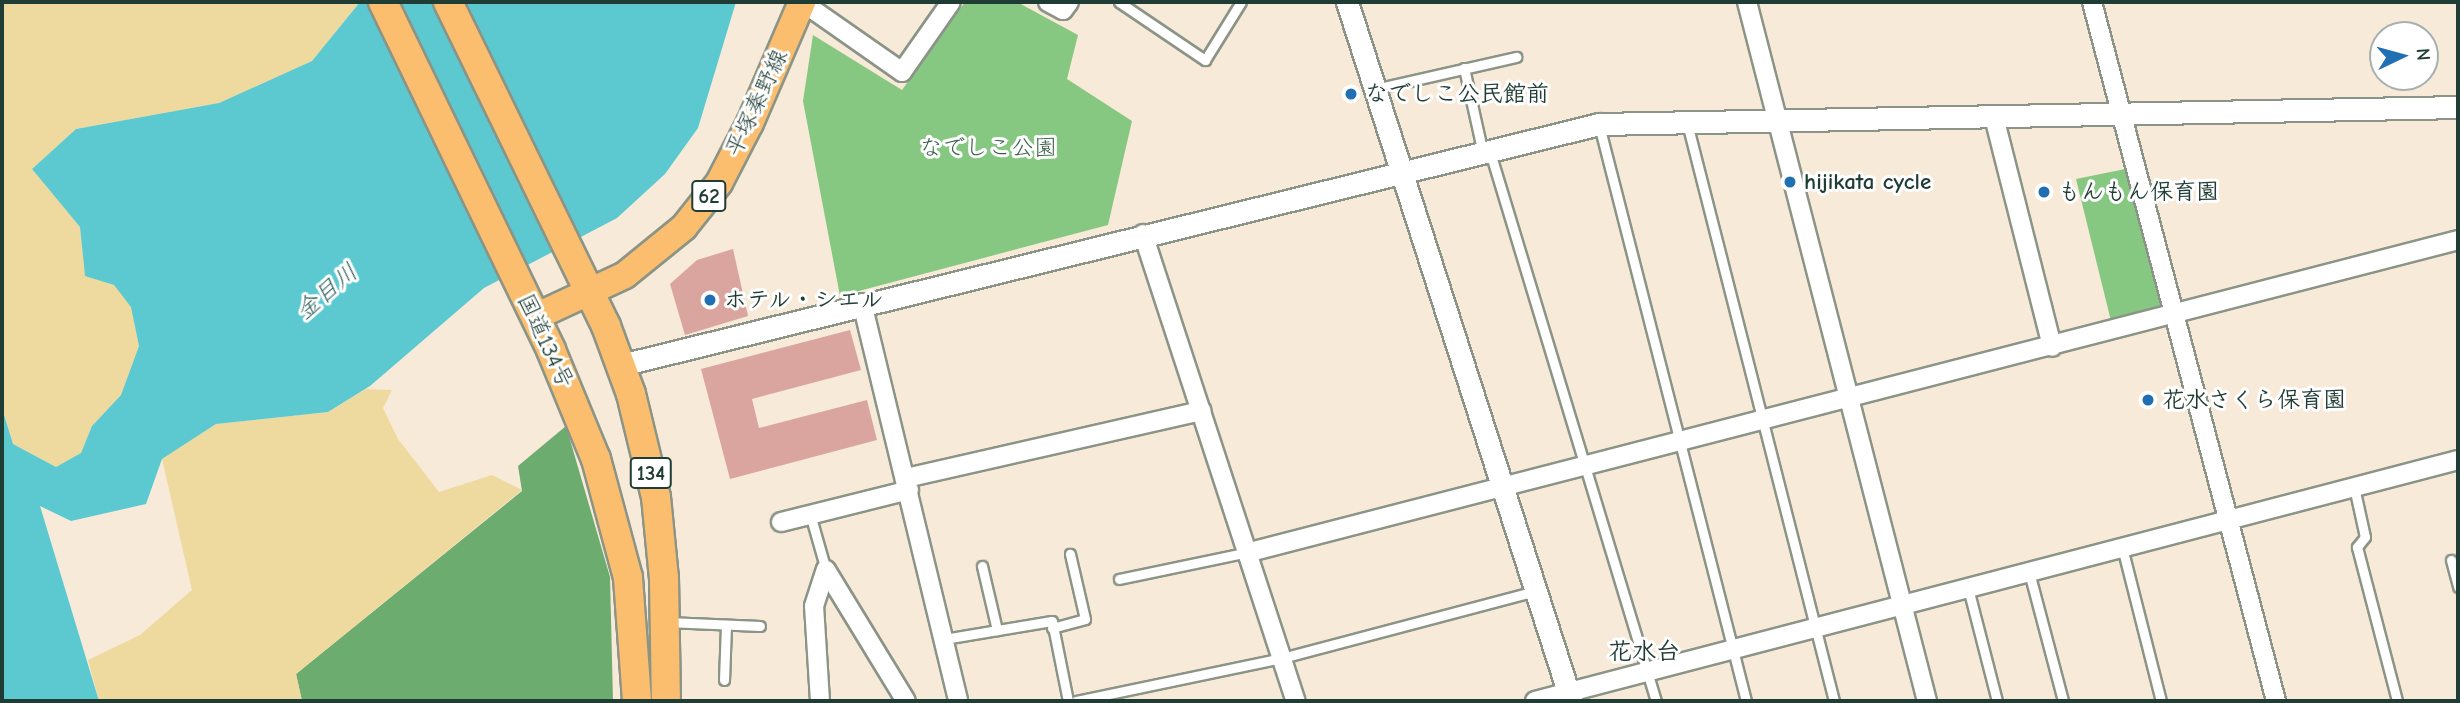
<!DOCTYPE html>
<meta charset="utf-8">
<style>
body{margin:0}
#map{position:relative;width:2460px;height:703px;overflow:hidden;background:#f7ead8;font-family:"Comic Neue","Klee One",sans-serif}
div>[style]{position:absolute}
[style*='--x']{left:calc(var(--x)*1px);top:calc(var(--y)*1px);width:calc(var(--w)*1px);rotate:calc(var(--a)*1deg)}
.green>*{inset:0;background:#86c881}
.forest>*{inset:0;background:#6cac6f}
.sand>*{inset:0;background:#eeda9e}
.water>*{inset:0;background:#5cc9d1}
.building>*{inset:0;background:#daa49f}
.roads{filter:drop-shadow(2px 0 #8b9486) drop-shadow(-2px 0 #8b9486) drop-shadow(0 2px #8b9486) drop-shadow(0 -2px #8b9486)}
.service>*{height:9px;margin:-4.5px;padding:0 4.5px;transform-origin:4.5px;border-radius:4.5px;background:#fff}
.minor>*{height:18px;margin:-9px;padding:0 9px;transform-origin:9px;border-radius:9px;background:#fff}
.tertiary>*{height:21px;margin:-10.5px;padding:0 10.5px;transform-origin:10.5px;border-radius:10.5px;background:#fff}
.primary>*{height:26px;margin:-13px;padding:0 13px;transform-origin:13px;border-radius:13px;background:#fbbe6e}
.trunk>*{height:28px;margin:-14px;padding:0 14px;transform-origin:14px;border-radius:14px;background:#fbbe6e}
.dots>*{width:19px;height:19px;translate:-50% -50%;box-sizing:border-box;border:4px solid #fff;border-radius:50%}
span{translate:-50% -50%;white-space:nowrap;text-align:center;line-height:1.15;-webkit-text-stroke:6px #fff;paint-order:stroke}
.shield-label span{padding:2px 5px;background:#fff;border:2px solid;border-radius:5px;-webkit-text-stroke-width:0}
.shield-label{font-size:21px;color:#1f3d34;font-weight:700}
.poi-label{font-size:23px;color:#1f3d34;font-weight:700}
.left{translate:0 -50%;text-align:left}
.street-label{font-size:23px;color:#1f3d34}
.park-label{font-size:23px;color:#396047}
.water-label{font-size:24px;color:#2e605b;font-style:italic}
.neighbourhood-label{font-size:24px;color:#1f3d34;font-weight:700}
.frame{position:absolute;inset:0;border:4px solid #1f3d34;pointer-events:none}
.north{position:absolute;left:2369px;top:21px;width:70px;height:70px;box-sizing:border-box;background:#fff;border:2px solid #a5b1ae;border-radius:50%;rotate:85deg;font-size:19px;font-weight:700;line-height:28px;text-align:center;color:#1f3d34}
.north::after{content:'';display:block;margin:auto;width:24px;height:32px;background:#1f6fb2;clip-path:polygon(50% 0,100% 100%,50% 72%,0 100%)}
</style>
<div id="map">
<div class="green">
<div style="clip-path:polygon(965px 2px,1017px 2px,1078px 35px,1067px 79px,1132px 121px,1108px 225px,840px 296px,803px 101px,813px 35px,902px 90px)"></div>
<div style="clip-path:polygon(2130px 168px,2164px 307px,2111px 321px,2076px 179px)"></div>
</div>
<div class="forest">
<div style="clip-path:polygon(566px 426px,610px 577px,613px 701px,302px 701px,296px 674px,522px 491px,518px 466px)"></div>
</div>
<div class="sand">
<div style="clip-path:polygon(2px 2px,360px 2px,312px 61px,219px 103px,76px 129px,32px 169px,80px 227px,85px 275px,114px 285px,132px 307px,139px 346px,121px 395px,92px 426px,81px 453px,56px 467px,13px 444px,2px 407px)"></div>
<div style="clip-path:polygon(366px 389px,392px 390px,383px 408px,398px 439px,439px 492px,492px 475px,522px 490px,296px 674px,302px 701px,99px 701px,88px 660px,140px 635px,192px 590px,162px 459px,216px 424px,328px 412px)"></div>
</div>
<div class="water">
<div style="clip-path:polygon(360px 2px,736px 2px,698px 128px,665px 174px,617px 218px,484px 288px,370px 386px,328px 412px,216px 424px,162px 459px,146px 504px,71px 521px,40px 506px,99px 701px,2px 701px,2px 408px,13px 444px,56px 467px,81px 453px,92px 426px,121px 395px,139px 346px,131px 307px,114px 285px,85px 276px,80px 227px,32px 169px,76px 129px,219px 103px,312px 61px)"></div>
</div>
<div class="building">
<div style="clip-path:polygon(733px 249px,748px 316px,685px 335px,670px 284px,697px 260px)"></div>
<div style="clip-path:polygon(850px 330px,861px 370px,752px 399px,759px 428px,867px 400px,877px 440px,730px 479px,701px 369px)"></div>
</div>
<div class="roads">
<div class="service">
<div style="--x:1119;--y:2;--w:104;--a:34"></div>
<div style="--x:1205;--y:60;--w:68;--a:-58.2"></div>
<div style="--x:1464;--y:68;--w:83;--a:77.5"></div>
<div style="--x:1375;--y:89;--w:145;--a:-12.8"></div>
<div style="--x:1687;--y:123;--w:596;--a:75.73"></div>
<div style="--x:1599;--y:125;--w:594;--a:75.68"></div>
<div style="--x:1490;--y:152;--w:574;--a:73.18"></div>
<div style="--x:2354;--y:487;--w:51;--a:77.6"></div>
<div style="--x:2365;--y:537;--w:13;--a:129"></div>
<div style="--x:2357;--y:547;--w:159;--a:75.4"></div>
<div style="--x:810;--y:514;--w:58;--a:74.1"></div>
<div style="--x:2122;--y:547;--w:159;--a:75.8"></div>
<div style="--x:2451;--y:560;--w:28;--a:75"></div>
<div style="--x:982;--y:566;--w:66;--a:76.8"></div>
<div style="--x:2029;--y:572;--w:133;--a:75.2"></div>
<div style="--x:1119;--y:579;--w:132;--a:-11.8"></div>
<div style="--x:1968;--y:588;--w:117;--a:75.6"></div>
<div style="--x:667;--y:622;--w:93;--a:2.5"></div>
<div style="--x:1052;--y:628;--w:34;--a:-15"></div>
<div style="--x:1085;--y:619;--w:67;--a:-103"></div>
<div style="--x:944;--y:639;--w:109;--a:-9.5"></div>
<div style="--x:1052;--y:621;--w:82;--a:78.7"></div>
<div style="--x:724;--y:680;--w:55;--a:-87.9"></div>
<div style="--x:1076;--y:701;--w:210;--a:-11.8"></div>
<div style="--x:1282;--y:658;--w:262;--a:-14.8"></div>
</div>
<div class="minor">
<div style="--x:802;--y:2;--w:122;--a:35"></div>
<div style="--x:902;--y:72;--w:85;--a:-55"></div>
<div style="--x:1048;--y:2;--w:17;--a:28"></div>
<div style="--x:1063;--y:10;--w:10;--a:-53"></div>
<div style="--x:1747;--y:2;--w:722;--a:75.56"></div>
<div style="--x:2092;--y:2;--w:723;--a:75.25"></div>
<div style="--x:1994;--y:117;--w:237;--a:75.8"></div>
<div style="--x:1143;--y:234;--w:491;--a:71.9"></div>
<div style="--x:862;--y:303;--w:409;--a:76.4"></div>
<div style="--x:906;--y:478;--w:303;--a:-12.8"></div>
<div style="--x:781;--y:522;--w:132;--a:-14"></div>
<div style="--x:1250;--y:552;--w:1248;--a:-14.48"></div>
<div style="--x:820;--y:701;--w:95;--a:-93.6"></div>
<div style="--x:814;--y:606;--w:38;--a:-72"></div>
<div style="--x:826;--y:570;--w:153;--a:58.6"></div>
<div style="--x:1535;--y:701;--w:954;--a:-14.63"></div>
</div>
<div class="tertiary">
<div style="--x:1347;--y:2;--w:734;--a:72.23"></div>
<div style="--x:621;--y:365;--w:1007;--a:-13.84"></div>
<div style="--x:1599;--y:124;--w:859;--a:-1.13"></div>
</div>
<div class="primary">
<div style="--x:535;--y:317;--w:99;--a:-25"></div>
<div style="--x:625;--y:275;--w:76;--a:-39.1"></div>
<div style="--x:684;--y:227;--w:56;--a:-51.5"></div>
<div style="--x:719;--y:183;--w:68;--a:-62.7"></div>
<div style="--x:750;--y:123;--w:132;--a:-66.7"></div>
</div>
<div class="trunk">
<div style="--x:383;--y:2;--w:386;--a:64.2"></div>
<div style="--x:551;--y:350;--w:118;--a:67.6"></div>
<div style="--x:596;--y:459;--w:123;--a:74.9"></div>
<div style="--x:628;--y:578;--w:123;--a:85.8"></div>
<div style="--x:448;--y:2;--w:360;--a:64"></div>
<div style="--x:606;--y:326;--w:72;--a:69.8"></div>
<div style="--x:631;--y:394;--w:106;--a:76.4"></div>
<div style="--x:656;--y:497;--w:81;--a:84.4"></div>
<div style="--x:664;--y:578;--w:123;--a:89.1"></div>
</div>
</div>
<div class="dots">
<div style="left:1351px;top:94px;background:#1f6fb2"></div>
<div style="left:1790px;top:182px;background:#1f6fb2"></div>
<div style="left:2044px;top:192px;background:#1f6fb2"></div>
<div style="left:710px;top:300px;background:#1f6fb2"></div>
<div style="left:2148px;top:400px;background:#1f6fb2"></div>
</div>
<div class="shield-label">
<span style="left:709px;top:196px">62</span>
<span style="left:651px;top:473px">134</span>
</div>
<div class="poi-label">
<span class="left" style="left:1365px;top:94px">なでしこ公民館前</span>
<span class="left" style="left:1804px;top:182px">hijikata cycle</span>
<span class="left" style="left:2058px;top:192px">もんもん保育園</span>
<span class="left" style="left:724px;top:300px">ホテル・シエル</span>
<span class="left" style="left:2162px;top:400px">花水さくら保育園</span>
</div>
<div class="street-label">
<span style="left:757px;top:103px;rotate:-65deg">平塚秦野線</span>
<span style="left:545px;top:341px;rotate:65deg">国道134号</span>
</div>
<div class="park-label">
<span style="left:988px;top:148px">なでしこ公園</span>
</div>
<div class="water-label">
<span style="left:327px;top:292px;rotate:-40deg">金目川</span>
</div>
<div class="neighbourhood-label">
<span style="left:1644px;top:652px">花水台</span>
</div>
<div class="frame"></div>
<div class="north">N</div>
</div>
